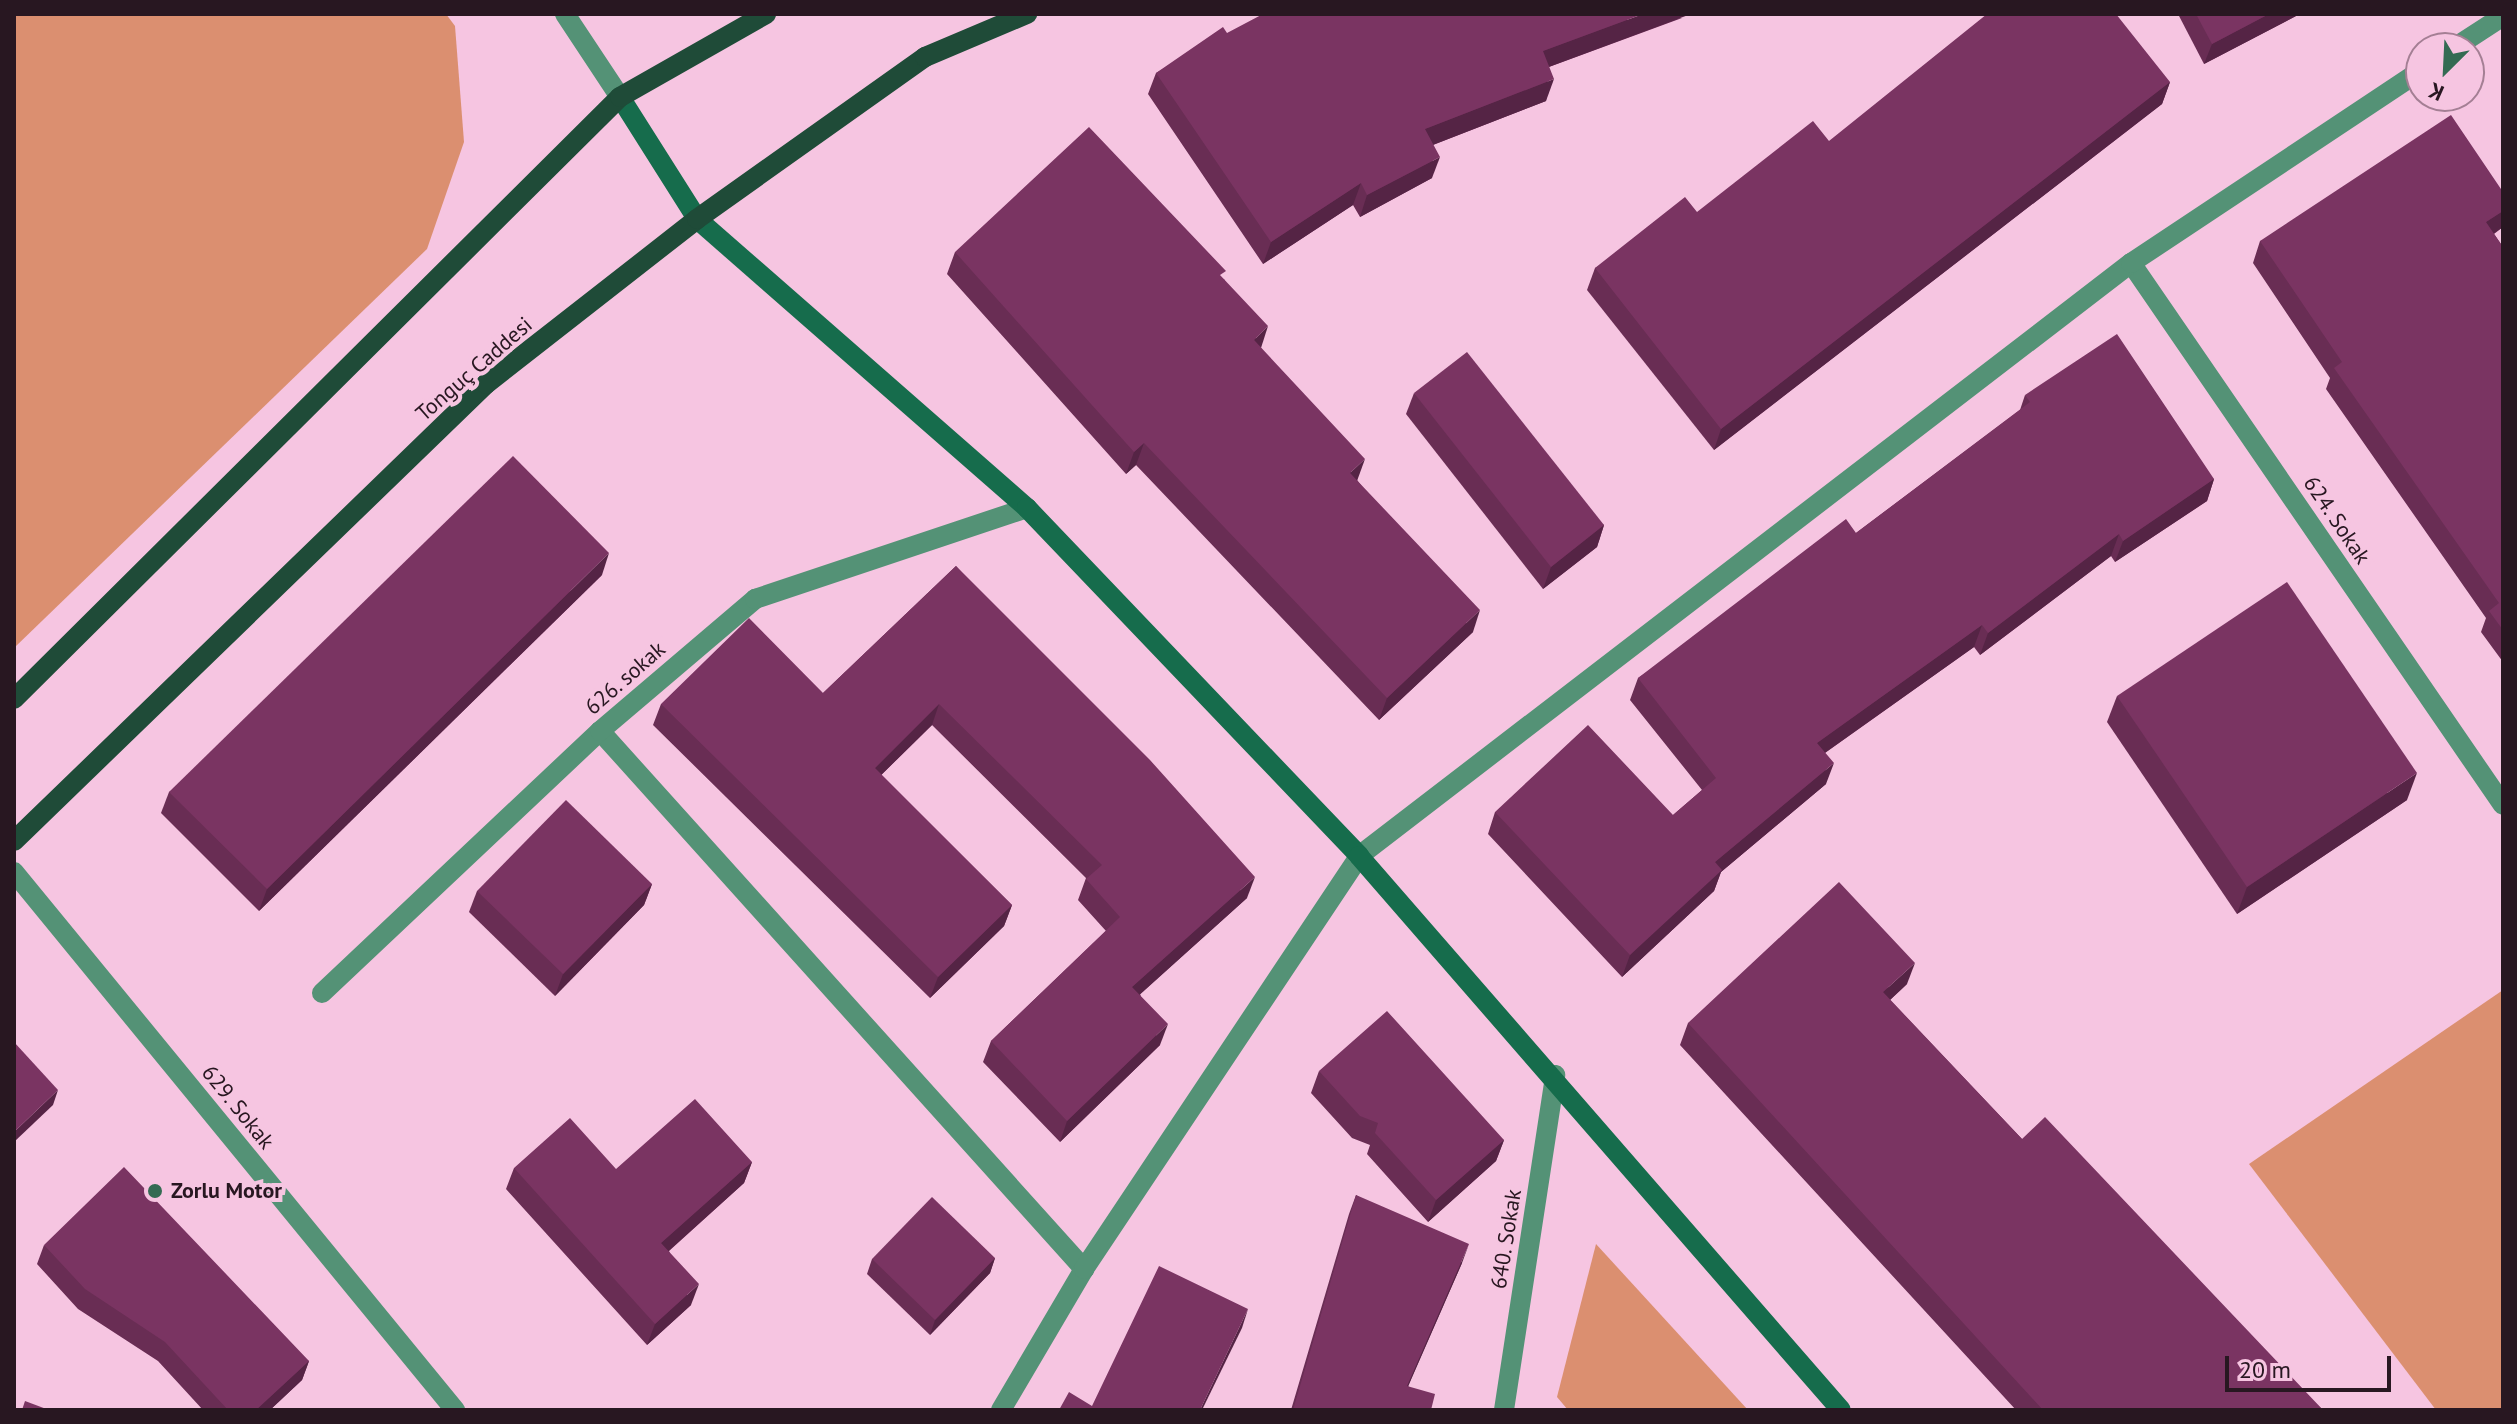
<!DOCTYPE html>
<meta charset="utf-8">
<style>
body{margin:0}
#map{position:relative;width:2517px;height:1424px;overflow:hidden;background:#f6c5e1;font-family:"PT Sans",sans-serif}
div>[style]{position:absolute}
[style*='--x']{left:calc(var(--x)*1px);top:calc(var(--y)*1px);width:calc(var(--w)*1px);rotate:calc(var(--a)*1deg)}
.green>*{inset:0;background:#db8f70}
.minor>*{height:20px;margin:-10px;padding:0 10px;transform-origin:10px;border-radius:10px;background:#549276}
.secondary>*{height:20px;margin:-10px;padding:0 10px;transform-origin:10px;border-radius:10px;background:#166c4c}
.primary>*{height:20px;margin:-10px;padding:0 10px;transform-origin:10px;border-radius:10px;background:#1f4b38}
.wall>*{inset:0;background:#692d54}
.shaded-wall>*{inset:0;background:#552445}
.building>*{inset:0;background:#7a3462}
.dots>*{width:22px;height:22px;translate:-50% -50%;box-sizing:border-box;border:4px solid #f6c5e1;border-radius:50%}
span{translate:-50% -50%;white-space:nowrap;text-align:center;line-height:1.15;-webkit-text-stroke:8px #f6c5e1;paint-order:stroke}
.street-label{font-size:22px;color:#281721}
.poi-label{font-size:22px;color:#281721;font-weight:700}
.left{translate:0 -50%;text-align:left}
.frame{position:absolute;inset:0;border:16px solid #281721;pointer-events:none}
.north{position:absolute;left:2405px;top:32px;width:80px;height:80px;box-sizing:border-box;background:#f6c5e1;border:2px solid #a47f94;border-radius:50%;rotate:204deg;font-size:22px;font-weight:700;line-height:32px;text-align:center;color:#281721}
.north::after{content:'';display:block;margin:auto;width:28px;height:36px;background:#346b53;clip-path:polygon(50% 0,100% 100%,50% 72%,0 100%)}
.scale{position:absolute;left:2225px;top:1356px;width:166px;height:36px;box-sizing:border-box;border:4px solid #281721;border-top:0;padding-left:10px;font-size:24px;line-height:28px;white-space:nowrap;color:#281721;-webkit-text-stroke:6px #f6c5e1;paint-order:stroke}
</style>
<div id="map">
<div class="green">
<div style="clip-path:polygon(14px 14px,446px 14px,455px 26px,464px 142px,427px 249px,14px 648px)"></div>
<div style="clip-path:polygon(2503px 990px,2503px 1410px,2436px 1410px,2249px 1164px)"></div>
<div style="clip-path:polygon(1596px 1244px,1748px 1410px,1568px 1410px,1557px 1397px)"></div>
</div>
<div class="minor">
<div style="--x:565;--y:14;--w:100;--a:56.5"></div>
<div style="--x:2454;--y:48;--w:59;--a:-33.1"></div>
<div style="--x:2131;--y:263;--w:657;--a:55.54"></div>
<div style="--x:600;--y:731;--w:724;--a:48.02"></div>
<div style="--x:14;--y:872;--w:696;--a:50.66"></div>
<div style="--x:322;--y:993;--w:382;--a:-43.3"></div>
<div style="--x:600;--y:731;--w:204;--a:-40.4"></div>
<div style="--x:755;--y:599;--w:287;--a:-18.5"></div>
<div style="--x:1001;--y:1410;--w:164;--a:-59.5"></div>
<div style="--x:1084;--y:1269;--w:496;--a:-56.3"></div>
<div style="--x:1359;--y:856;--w:973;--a:-37.53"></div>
<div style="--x:2131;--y:263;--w:348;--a:-33.6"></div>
<div style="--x:1504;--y:1410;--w:339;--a:-81.3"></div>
</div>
<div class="secondary">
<div style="--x:620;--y:97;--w:144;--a:57.7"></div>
<div style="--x:697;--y:219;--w:439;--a:41.2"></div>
<div style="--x:1027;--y:508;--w:481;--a:46.3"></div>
<div style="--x:1359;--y:856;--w:734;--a:48.98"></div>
</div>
<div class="primary">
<div style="--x:14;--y:699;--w:854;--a:-44.81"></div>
<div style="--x:620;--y:97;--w:168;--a:-29.6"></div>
<div style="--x:14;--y:841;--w:657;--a:-44.07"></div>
<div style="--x:486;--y:384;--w:268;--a:-38"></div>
<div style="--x:697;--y:219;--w:280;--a:-35.4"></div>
<div style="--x:925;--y:57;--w:111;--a:-22.9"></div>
</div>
<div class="wall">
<div style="clip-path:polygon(2178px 14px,2297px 14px,2296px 16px,2204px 64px)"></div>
<div style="clip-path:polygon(1682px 18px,1549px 67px,1546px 101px,1433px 145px,1432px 178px,1360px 217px,1353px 205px,1263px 264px,1148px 94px,1156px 73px,1227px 33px)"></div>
<div style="clip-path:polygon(2170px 82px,2162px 104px,1714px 450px,1587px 290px,1595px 268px,1829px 141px)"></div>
<div style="clip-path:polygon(2503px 192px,2503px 227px,2494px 234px,2503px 247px,2503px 662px,2481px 632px,2486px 618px,2326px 389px,2330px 378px,2253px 263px,2260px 241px)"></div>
<div style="clip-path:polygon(955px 252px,1224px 279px,1261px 348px,1357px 480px,1473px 632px,1379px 720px,1136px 465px,1126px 474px,947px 274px)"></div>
<div style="clip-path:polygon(1414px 393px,1604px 525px,1597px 547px,1543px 589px,1406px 414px)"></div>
<div style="clip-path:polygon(2025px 395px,2214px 479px,2207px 501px,2115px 562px,2111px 556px,1980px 655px,1974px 647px,1825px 753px,1826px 784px,1721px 872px,1714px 891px,1622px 977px,1488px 834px,1495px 812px,1673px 815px,1702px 790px,1630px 700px,1638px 678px,1856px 533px,2020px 410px)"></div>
<div style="clip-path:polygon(956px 566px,1247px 898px,1140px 994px,1160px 1045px,1060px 1142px,983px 1062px,991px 1041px,1106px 931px,1078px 900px,1086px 878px,932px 725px,881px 775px,1012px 905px,1004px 926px,930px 998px,653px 725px,661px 704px,823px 693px)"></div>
<div style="clip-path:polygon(602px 575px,259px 911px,161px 813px,169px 792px)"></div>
<div style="clip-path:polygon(2117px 696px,2407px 800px,2237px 914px,2107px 722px)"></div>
<div style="clip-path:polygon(652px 884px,644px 905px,555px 996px,469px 912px,477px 891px)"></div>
<div style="clip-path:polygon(1907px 984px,1890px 1000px,2022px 1139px,2323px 1410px,2016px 1410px,1680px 1045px,1688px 1023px)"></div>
<div style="clip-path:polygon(1319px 1071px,1504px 1140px,1496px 1161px,1428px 1222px,1367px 1154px,1370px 1145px,1352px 1138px,1311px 1093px)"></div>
<div style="clip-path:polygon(752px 1162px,744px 1183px,669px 1251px,691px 1305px,647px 1345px,506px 1189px,514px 1168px,616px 1169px)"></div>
<div style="clip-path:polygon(1356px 1195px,1462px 1263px,1408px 1386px,1431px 1410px,1291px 1410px,1349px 1214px)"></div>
<div style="clip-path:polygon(44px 1245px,309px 1361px,302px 1380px,270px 1410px,203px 1410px,158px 1361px,78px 1309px,37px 1264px)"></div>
<div style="clip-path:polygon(995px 1258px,990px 1273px,930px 1335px,867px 1274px,872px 1259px)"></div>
</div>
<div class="shaded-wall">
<div style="clip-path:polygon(1643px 14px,1691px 14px,1535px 72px,1543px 51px)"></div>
<div style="clip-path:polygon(2269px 14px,2297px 14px,2296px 16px,2204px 64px,2212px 44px)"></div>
<div style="clip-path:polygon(1554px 79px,1546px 101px,1417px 151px,1425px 129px)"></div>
<div style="clip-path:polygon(2170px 82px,2162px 104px,1714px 450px,1721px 429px)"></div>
<div style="clip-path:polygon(1440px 157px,1432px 178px,1360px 217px,1367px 195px)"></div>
<div style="clip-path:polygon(1361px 183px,1353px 205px,1263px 264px,1271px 242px)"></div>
<div style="clip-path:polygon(2503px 211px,2503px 227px,2478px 244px,2486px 222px)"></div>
<div style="clip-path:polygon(1268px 326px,1261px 348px,1254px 340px)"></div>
<div style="clip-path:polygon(1144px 443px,1136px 465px,1126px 474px,1134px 452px)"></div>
<div style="clip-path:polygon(1365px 459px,1357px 481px,1350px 473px)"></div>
<div style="clip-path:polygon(2214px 479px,2207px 501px,2115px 562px,2123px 541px)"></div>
<div style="clip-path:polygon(1604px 525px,1597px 547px,1543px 589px,1551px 567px)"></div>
<div style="clip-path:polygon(2119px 534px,2111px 556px,1980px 655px,1988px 633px)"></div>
<div style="clip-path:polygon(609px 553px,602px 575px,259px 911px,267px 889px)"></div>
<div style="clip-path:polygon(1480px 610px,1473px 632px,1379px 720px,1387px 698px)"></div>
<div style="clip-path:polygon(1982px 625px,1974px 647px,1809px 764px,1817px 743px)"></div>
<div style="clip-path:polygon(939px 704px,932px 725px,867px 789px,875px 768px)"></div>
<div style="clip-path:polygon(1834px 763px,1826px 784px,1721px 872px,1714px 891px,1622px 977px,1630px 955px,1715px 862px)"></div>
<div style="clip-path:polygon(2417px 773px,2407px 800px,2237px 914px,2247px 887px)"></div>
<div style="clip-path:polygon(1255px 877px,1247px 898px,1125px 1008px,1132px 987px)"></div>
<div style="clip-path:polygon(652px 884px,644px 905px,555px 996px,563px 974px)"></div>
<div style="clip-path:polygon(1012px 905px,1004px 926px,930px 998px,938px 977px)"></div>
<div style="clip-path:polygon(1915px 963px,1907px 984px,1875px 1014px,1883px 992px)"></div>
<div style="clip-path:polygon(1168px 1024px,1160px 1045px,1060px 1142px,1067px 1121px)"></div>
<div style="clip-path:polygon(58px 1090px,53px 1105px,14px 1142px,14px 1132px)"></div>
<div style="clip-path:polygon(1504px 1140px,1496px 1161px,1428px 1222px,1436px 1200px)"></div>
<div style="clip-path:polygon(752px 1162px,744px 1183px,654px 1264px,661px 1243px)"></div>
<div style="clip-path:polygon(1469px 1244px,1462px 1263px,1400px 1405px,1407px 1386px)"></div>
<div style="clip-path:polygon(995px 1258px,990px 1273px,930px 1335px,935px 1320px)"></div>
<div style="clip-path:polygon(699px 1284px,691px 1305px,647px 1345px,655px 1324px)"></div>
<div style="clip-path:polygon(1248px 1309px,1242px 1328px,1202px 1410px,1200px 1410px)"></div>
<div style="clip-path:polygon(309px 1361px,302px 1380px,270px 1410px,256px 1410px)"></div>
</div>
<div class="building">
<div style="clip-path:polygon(1263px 14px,1643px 14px,1543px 51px,1554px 79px,1425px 129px,1440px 157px,1367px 195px,1361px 183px,1271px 242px,1156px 73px,1223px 27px,1227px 33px)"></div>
<div style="clip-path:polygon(1987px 14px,2116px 14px,2170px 82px,1721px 429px,1595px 268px,1685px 197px,1697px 212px,1813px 121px,1829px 141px)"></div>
<div style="clip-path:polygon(2196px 14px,2269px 14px,2212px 44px)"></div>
<div style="clip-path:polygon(2451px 115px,2503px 192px,2503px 211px,2486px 222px,2503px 247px,2503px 630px,2489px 611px,2499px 603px,2334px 368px,2342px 362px,2260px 241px)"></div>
<div style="clip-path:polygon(1089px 127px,1226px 271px,1220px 275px,1268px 326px,1254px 340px,1365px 459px,1350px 473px,1480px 610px,1387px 698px,1144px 443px,1134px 452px,955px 252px)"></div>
<div style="clip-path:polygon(2117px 334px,2214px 479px,2123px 541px,2119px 534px,1988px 633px,1982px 625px,1817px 743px,1834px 763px,1715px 862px,1722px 870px,1630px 955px,1495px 812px,1588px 725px,1673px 815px,1716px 778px,1638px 678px,1846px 519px,1856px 533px,2030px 402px,2025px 395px)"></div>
<div style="clip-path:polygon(1467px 352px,1604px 525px,1551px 567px,1414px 393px)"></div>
<div style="clip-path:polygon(513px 456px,609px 553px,267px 889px,169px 792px)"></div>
<div style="clip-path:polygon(956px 566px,1150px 760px,1255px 877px,1132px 987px,1168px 1024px,1067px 1121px,991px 1041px,1120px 917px,1086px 879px,1102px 865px,939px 704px,875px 768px,1012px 905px,938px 977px,661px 704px,749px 618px,823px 693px)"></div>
<div style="clip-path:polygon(2287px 582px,2417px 773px,2247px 887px,2117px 696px)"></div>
<div style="clip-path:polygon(566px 800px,652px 884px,563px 974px,477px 891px)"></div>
<div style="clip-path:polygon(1839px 882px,1915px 963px,1883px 992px,2022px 1139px,2045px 1117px,2323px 1410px,2043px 1410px,1688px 1023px)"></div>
<div style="clip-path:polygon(1387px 1011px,1504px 1140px,1436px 1200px,1375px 1133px,1378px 1123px,1360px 1116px,1319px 1071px)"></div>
<div style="clip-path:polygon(14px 1042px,58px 1090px,14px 1132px)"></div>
<div style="clip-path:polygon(695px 1099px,752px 1162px,661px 1243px,699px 1284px,655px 1324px,514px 1168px,570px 1118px,616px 1169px)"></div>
<div style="clip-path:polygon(124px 1167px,309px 1361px,256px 1410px,228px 1410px,165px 1342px,85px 1289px,44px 1245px)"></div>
<div style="clip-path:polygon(1356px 1195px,1469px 1244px,1407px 1386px,1435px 1394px,1431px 1410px,1293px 1410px)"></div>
<div style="clip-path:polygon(932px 1197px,995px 1258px,935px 1320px,872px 1259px)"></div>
<div style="clip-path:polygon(1159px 1266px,1248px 1309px,1200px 1410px,1191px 1410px,1188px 1408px,1186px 1410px,1059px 1410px,1069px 1392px,1092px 1406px)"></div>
<div style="clip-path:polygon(25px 1401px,49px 1410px,22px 1410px)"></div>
</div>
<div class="dots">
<div style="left:155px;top:1191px;background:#346b53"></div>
</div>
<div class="street-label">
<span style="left:474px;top:369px;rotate:-41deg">Tonguç Caddesi</span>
<span style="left:2337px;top:520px;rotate:56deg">624. Sokak</span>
<span style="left:625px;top:678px;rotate:-41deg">626. sokak</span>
<span style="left:238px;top:1107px;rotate:51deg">629. Sokak</span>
<span style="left:1506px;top:1239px;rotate:-81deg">640. Sokak</span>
</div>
<div class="poi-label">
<span class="left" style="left:171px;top:1191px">Zorlu Motor</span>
</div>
<div class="frame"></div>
<div class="north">K</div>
<div class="scale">20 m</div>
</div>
